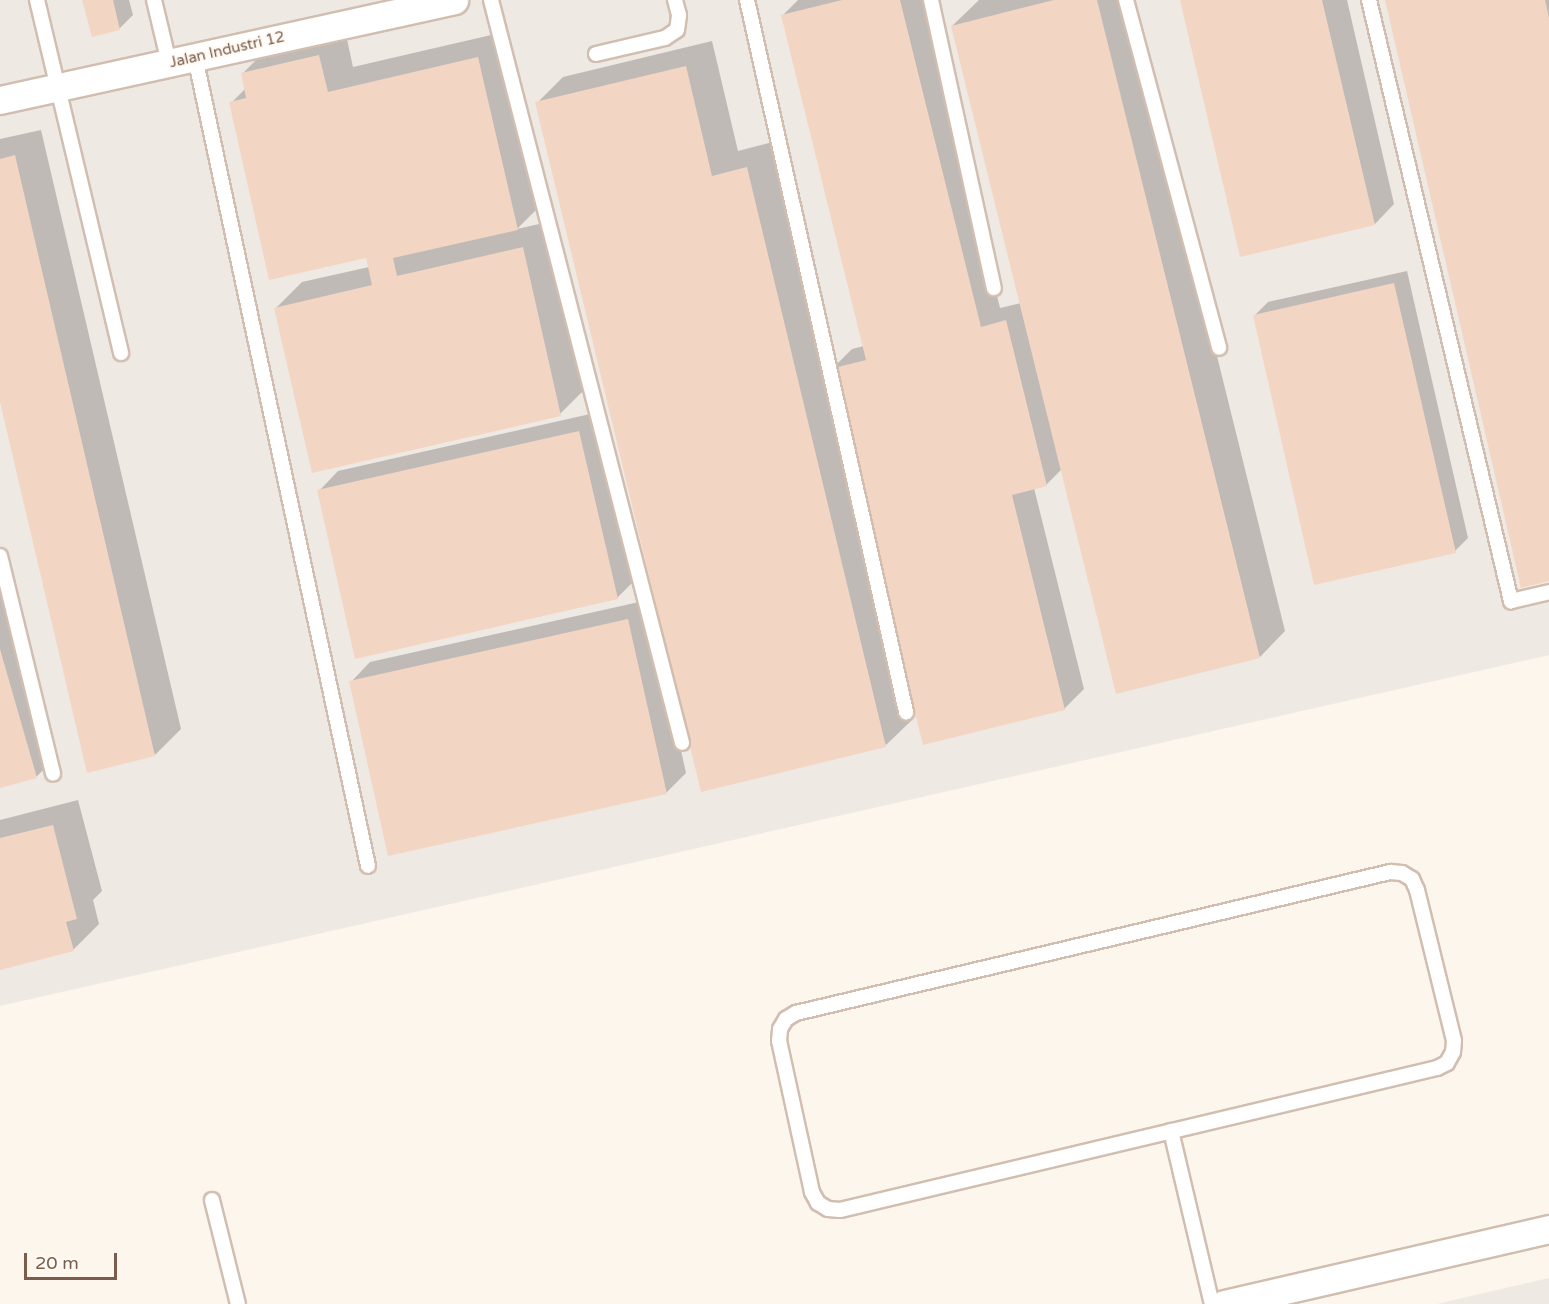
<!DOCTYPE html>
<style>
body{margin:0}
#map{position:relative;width:1549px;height:1304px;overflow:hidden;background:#fdf6ec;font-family:"Varela Round",sans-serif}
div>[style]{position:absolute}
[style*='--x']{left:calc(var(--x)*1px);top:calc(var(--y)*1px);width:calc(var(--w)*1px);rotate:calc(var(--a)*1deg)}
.industrial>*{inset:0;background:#efe9e4}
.shadow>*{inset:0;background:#0003}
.building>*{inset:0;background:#f3d5c3}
.roads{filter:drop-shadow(2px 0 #d1beb0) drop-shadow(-2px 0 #d1beb0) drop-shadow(0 2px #d1beb0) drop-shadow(0 -2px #d1beb0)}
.lane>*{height:14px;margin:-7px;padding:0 7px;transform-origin:7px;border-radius:7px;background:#fff}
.street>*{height:27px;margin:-13.5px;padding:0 13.5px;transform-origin:13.5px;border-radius:13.5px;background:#fff}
span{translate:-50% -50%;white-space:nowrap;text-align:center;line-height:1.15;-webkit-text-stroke:4.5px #fffaf3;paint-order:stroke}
.street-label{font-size:15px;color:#7a5c4d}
.scale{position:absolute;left:24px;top:1253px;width:93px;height:27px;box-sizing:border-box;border:3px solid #7a5c4d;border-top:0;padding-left:8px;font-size:18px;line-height:21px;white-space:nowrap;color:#7a5c4d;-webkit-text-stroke:4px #fffaf3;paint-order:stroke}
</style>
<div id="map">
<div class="industrial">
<div style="clip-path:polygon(0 0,1549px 0,1549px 655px,0 1006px)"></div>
<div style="clip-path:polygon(1549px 1278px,1549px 1304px,1437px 1304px)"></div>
</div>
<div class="shadow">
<div style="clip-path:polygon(84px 0,129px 0,133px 15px,120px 28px,93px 35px)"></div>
<div style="clip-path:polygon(798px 0,925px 0,1000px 308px,1021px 303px,952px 26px,979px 0,1129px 0,1285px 631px,1260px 657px,1062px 469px,1046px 485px,1034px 488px,1084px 689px,1064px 709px,832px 369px,852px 349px,864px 346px,782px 16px)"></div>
<div style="clip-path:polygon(1182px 0,1347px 0,1394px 204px,1375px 224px)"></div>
<div style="clip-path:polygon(1387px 0,1549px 0,1549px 580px)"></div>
<div style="clip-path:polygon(345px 30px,353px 67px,504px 32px,543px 203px,517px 229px,548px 222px,586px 388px,560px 414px,276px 308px,302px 282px,369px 267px,367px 256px,231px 103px,246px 88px,242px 74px,268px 48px)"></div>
<div style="clip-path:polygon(712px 41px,738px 151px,773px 142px,912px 720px,886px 745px,537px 103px,563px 77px)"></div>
<div style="clip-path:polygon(41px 130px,181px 729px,155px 755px,0 395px,0 139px)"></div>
<div style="clip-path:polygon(1407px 271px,1468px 538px,1455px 551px,1254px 316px,1268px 302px)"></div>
<div style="clip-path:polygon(599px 412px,637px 578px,617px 598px,319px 491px,338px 471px)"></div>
<div style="clip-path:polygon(6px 581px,57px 757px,37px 776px,0 787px,0 582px)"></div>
<div style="clip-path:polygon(648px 600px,686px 773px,667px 792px,389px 854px,351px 682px,370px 662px)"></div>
<div style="clip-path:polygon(78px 800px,102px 891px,93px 900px,99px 924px,73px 950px,0 969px,0 820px)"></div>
</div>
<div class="building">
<div style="clip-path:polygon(82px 0,113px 0,120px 30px,92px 37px)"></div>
<div style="clip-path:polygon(842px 0,900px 0,981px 327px,1006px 320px,1047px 486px,1012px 495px,1065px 710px,923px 745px,830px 369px,866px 360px,781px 15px)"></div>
<div style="clip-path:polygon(1054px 0,1097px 0,1260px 658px,1116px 694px,951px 26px)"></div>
<div style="clip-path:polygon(1180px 0,1322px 0,1375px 225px,1240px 257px)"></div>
<div style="clip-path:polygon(1385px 0,1545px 0,1549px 18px,1549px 581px,1521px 588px)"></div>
<div style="clip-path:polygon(319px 55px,328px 92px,478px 57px,518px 230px,393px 258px,397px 276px,523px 247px,561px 416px,312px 473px,274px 308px,372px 285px,366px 258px,269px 280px,229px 102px,246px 98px,241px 73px)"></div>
<div style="clip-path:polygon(686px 66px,712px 176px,747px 167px,886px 747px,701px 792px,535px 102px)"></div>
<div style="clip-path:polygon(15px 155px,155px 756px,87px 773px,0 402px,0 159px)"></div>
<div style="clip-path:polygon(1394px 283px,1456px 553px,1314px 585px,1253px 315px)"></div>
<div style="clip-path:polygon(579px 431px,618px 599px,355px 659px,317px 490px)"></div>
<div style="clip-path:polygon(628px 619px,667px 794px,388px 856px,349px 681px)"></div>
<div style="clip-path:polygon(0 649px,37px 778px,0 788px)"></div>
<div style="clip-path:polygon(53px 825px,77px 919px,66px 922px,74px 951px,0 970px,0 838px)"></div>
</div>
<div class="roads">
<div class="lane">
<div style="--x:37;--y:0;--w:363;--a:76.6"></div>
<div style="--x:154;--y:0;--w:65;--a:76.6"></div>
<div style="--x:491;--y:0;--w:767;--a:75.58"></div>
<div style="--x:747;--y:0;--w:730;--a:77.41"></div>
<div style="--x:931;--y:0;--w:295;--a:77.7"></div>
<div style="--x:1126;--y:0;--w:360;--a:75"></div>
<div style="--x:1369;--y:0;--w:618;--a:76.71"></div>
<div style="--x:1511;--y:601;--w:39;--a:-13"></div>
<div style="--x:596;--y:54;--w:71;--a:-13.1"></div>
<div style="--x:665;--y:38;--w:14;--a:-34"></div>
<div style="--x:677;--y:30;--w:15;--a:-82"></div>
<div style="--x:679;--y:15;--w:16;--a:-105"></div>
<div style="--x:195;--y:57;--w:827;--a:77.93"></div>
<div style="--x:0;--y:556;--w:224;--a:76.3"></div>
<div style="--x:1390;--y:872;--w:12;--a:5"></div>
<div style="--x:1402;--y:873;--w:12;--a:31"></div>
<div style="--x:1412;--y:879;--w:12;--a:66"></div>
<div style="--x:1417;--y:890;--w:155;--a:76.2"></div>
<div style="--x:1454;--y:1041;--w:11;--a:95"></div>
<div style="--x:1453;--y:1052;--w:13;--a:119"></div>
<div style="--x:1447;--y:1063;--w:11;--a:153"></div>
<div style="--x:1437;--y:1068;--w:614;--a:166.62"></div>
<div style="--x:840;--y:1210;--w:12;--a:-175"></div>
<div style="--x:828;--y:1209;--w:12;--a:-149"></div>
<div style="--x:818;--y:1203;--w:13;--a:-119"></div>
<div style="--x:812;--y:1192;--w:155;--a:-102.3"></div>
<div style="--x:779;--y:1041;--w:12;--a:-85"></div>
<div style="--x:780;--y:1029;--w:12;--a:-59"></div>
<div style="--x:786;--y:1019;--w:12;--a:-31"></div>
<div style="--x:796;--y:1013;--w:611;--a:-13.35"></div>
<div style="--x:1171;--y:1131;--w:178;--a:76.7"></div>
<div style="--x:212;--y:1200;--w:107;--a:76"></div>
</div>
<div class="street">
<div style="--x:0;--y:100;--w:465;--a:-12.4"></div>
<div style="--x:1224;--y:1304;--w:334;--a:-13"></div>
</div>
</div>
<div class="street-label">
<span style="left:227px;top:50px;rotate:-13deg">Jalan Industri 12</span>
</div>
<div class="scale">20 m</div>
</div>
